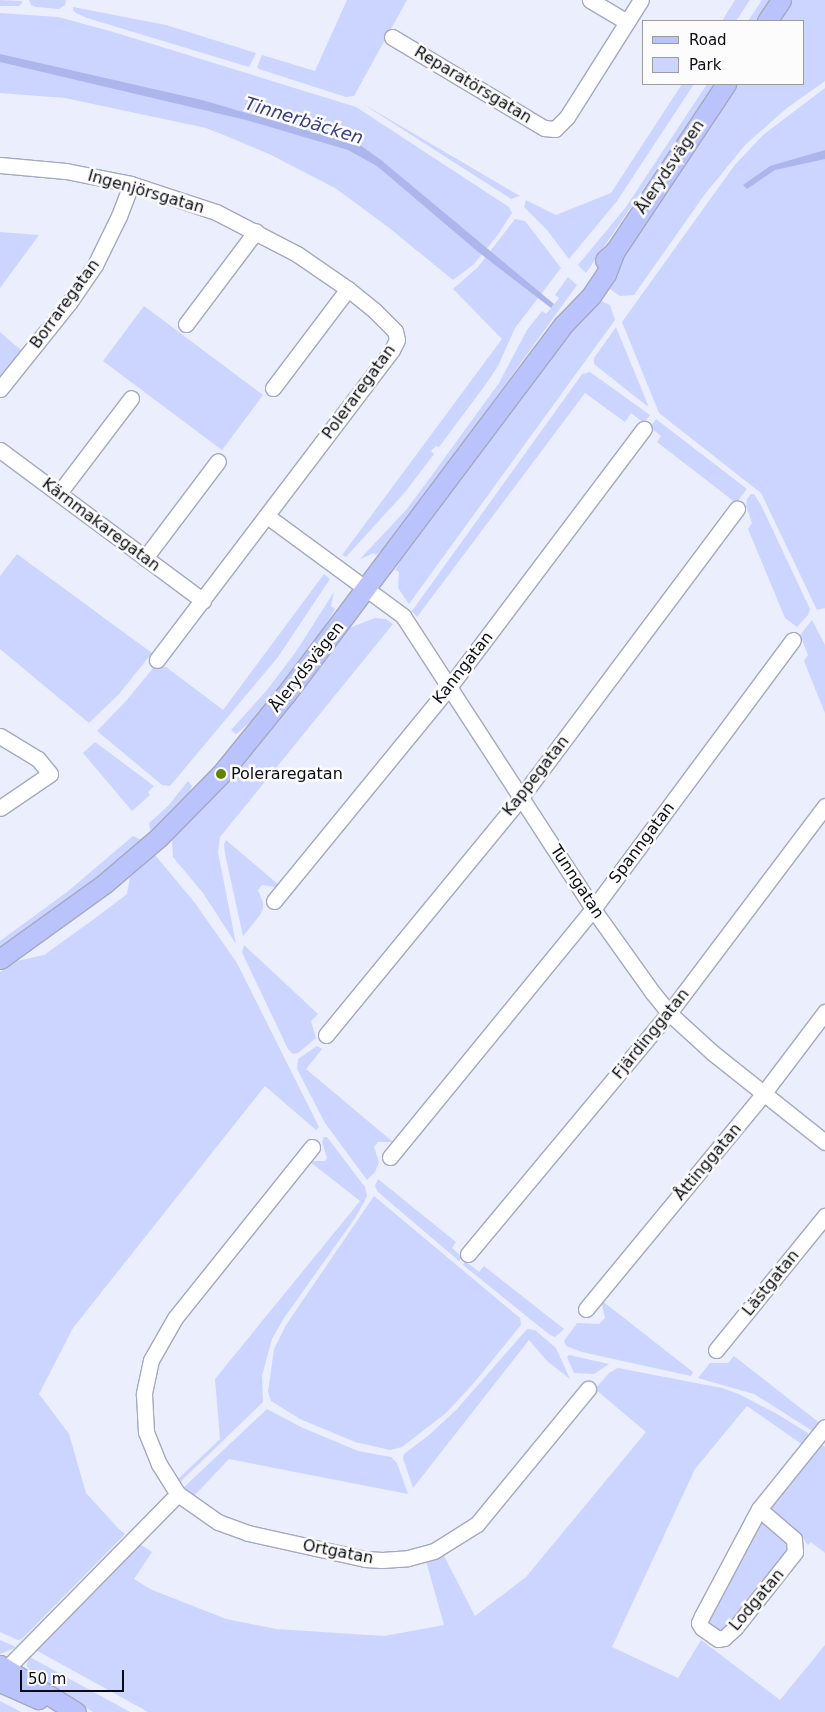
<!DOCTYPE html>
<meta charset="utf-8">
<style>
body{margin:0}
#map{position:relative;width:825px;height:1712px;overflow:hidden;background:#ebeefc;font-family:"DejaVu Sans",sans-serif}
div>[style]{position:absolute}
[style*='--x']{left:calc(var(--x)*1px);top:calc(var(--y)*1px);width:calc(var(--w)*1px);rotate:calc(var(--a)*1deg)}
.green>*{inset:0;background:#ccd5ff}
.water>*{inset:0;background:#acb6ec}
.roads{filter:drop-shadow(1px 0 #a5a9bf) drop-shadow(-1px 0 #a5a9bf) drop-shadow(0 1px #a5a9bf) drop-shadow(0 -1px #a5a9bf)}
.minor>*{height:15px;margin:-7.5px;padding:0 7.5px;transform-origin:7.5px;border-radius:7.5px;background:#fff}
.major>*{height:19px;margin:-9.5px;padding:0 9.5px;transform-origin:9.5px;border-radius:9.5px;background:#bbc3fd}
.dots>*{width:14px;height:14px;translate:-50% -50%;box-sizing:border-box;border:2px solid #fcfcfc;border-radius:50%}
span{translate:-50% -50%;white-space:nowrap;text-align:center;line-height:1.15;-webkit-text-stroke:5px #fcfcfc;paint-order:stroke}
.street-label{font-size:16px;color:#0b0c13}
.poi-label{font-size:16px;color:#0b0c13}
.left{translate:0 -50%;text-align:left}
.water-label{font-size:18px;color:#383e7e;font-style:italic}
.legend{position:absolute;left:642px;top:20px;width:162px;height:65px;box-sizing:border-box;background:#fcfcfc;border:1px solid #9c9c9f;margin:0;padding:6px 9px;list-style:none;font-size:15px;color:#0b0c13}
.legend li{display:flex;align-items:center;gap:10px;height:25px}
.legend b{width:25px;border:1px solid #9c9c9f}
.scale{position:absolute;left:20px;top:1670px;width:104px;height:22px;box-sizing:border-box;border:2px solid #0b0c13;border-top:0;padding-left:6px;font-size:15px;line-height:18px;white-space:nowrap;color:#0b0c13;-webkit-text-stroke:4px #fcfcfc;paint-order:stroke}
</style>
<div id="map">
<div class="green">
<div style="clip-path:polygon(0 0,22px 1px,22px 3px,19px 6px,0 6px)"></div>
<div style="clip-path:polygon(29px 0,66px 0,65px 5px,59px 9px,36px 7px,31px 5px)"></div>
<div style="clip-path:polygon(347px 0,407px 0,354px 96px,346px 97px,259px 69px,257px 67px,262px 55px,315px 71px)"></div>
<div style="clip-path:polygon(735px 0,750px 0,736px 21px,722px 21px)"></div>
<div style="clip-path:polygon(762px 0,770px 0,756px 21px,748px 21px)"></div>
<div style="clip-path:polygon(791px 0,825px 0,825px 81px,787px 108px,746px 144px,705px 194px,634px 295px,620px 296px,604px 285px,736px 84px,804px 84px,804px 21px,777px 21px)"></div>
<div style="clip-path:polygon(73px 7px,166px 25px,256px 53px,249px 67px,87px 18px,76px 13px,73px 10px)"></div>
<div style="clip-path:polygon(0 13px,58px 17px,110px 31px,356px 107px,509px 207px,512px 213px,497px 236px,474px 264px,453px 280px,388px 227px,335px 188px,269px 154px,231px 138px,206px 128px,65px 98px,0 93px)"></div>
<div style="clip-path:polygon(682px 84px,694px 84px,617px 201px,569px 259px,547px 230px,524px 207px,526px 200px,556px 215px,611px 193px)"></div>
<div style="clip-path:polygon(707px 84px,715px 84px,586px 273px,578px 265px,626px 207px)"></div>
<div style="clip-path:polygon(825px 88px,825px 608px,817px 610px,761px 493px,659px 413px,622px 322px,734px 166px,763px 135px)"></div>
<div style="clip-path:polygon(360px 102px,520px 196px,511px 199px)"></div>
<div style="clip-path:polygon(515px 219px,525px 221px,561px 268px,515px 328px,498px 366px,486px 384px,439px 447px,436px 446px,431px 451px,434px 454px,406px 491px,346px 557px,342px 555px,502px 339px,453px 289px,478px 267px)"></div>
<div style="clip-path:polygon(0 232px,39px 235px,0 288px)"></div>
<div style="clip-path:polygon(568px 277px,577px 285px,432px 486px,384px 548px,376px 555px,374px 553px,360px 559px,406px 510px,427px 482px,499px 383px,527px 330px,542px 311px,546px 314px,559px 298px,555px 295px)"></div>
<div style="clip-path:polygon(597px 299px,610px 305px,615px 320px,409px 604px,398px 588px,399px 572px,395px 570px,401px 560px,477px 453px,590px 303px)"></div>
<div style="clip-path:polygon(144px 306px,263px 395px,222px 450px,103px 361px)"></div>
<div style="clip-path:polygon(616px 327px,648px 405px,647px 406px,594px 364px,594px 358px)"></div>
<div style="clip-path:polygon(0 332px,23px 352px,0 380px)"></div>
<div style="clip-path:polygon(590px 372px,650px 415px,644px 423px,631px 413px,625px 422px,585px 393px,417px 617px,412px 611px,575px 384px,582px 374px)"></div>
<div style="clip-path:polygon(656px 419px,747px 489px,736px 503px,657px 442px,661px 436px,650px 427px)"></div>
<div style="clip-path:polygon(751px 494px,754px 494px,761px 505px,810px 609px,808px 615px,797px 627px,785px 618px,748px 529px,752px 523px,746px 506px,747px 499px)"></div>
<div style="clip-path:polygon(17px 554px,152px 653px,119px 694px,89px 723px,0 649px,0 576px)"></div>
<div style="clip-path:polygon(324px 574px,330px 579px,278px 657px,170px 786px,162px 785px,97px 731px,126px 701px,154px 667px,166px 667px,223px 710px)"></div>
<div style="clip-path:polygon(334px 592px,331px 606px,335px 609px,325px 626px,259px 715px,236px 734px,231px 730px,267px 690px,295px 653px)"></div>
<div style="clip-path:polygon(375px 618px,386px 619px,393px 624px,220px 837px,218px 852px,236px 944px,203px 893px,173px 857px,172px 839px,238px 769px,349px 628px)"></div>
<div style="clip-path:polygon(812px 620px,825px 645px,825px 713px,804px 661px,808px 655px,800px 635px)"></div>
<div style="clip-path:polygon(95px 742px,154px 786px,148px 792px,150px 795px,132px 811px,83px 753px)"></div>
<div style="clip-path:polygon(188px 781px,192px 786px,187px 797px,151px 832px,149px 823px,168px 806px)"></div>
<div style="clip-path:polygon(133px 836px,142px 840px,97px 879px,0 948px,0 941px,67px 892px)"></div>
<div style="clip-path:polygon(226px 840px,280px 886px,275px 887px,262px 885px,258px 890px,263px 903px,263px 909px,260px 915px,243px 936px,225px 854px,224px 844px)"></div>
<div style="clip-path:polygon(155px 855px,195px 903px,237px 963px,319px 1127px,316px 1130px,265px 1086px,73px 1328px,39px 1394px,69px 1434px,86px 1493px,118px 1528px,125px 1534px,22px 1639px,18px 1640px,0 1632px,0 972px,17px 961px,44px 955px,94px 919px,127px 894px,130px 877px)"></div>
<div style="clip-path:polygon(244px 945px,318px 1014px,311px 1021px,316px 1038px,298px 1053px,293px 1054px,288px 1049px,246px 961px,242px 952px)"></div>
<div style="clip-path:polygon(317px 1046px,322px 1049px,306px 1069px,393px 1142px,378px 1142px,374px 1147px,379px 1162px,375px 1172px,367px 1180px,325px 1123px,297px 1069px,298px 1059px)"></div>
<div style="clip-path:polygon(324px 1137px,327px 1137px,365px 1187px,367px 1196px,364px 1202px,355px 1218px,284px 1318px,272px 1339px,262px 1376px,263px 1402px,178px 1484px,176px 1481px,220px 1439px,215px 1379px,360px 1201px,309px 1161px,325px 1161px,327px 1158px,322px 1142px)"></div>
<div style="clip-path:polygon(378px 1179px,456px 1242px,452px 1248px,462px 1257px,459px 1261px,378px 1192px,375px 1186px)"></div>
<div style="clip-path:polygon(374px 1196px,520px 1318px,521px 1325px,473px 1384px,446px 1413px,402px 1447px,390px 1450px,355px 1442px,300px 1419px,271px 1401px,268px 1392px,274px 1349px,286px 1325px)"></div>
<div style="clip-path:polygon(465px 1261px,479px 1272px,484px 1266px,564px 1329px,555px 1337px,550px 1335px,463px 1265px)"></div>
<div style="clip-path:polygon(601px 1300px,693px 1372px,691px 1376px,582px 1352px,566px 1346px,564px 1341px,577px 1323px,599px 1324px,605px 1318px)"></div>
<div style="clip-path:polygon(527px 1329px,535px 1330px,556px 1348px,570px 1379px,547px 1361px,529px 1340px,413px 1488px,403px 1458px,404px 1454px,429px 1435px,457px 1409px)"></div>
<div style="clip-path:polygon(569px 1355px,609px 1364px,594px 1374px,574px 1373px,567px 1357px)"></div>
<div style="clip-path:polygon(734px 1356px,821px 1424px,814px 1432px,754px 1394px,698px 1378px,710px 1363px,728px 1363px)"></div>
<div style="clip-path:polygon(618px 1368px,722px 1388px,739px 1394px,777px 1414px,808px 1433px,808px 1437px,803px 1445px,747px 1406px,695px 1469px,612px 1647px,678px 1678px,701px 1640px,780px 1700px,825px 1645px,825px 1712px,148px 1712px,34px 1649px,138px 1543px,152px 1552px,134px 1579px,150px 1589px,226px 1619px,276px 1629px,384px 1636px,444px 1625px,426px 1561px,443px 1554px,475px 1616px,526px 1577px,646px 1432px,595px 1389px,609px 1373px)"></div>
<div style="clip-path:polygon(267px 1409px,301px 1427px,358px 1451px,391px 1457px,397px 1463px,408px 1494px,229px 1459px,192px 1498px,182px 1489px)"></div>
<div style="clip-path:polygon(819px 1443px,825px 1447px,825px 1553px,811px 1542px,808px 1545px,799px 1533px,778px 1518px,772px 1508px,772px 1503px)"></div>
<div style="clip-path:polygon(759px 1521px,766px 1522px,785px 1537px,789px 1546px,787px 1555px,723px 1631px,716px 1631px,707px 1624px,706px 1618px)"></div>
<div style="clip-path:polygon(0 1640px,14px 1646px,15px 1648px,0 1654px)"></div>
<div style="clip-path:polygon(28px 1656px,130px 1712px,93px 1712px,35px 1677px,27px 1666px)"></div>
<div style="clip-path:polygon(0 1701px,21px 1712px,0 1712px)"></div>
</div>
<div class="water">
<div style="clip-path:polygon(0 54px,202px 100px,309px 131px,353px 140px,381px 160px,554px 304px,551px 308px,477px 251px,377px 166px,348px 150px,246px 120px,0 62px)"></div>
<div style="clip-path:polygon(825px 150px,825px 159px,775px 170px,747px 189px,743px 185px,770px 166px)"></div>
</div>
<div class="roads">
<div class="minor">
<div style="--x:590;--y:0;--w:43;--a:30.7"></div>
<div style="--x:392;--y:37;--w:177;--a:30.9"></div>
<div style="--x:544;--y:128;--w:11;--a:5"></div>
<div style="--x:555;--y:129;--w:17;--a:-45"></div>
<div style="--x:567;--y:117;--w:138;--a:-57.7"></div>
<div style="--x:0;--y:165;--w:66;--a:5.2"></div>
<div style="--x:66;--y:171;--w:66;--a:11.3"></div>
<div style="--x:131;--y:184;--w:89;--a:18.2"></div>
<div style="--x:216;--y:212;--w:91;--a:27.4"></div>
<div style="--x:297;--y:254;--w:62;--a:34.5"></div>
<div style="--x:348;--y:289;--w:35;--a:39"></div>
<div style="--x:375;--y:311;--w:28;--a:45"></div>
<div style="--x:395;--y:331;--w:9;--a:77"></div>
<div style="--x:397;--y:340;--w:11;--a:117"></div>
<div style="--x:392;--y:350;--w:389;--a:127.2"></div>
<div style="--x:186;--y:324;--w:116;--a:-53"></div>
<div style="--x:273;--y:388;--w:124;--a:-52.9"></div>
<div style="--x:0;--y:389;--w:110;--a:-51.3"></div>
<div style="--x:69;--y:303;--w:46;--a:-55.6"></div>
<div style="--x:95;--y:265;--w:55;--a:-63.9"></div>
<div style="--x:119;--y:216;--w:34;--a:-69"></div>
<div style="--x:0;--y:450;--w:253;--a:36.6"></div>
<div style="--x:59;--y:493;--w:119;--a:-52.8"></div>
<div style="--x:267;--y:516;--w:169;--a:36.3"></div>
<div style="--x:403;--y:616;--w:349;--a:57"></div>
<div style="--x:593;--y:909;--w:103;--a:54.5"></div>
<div style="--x:653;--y:993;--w:26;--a:51"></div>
<div style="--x:669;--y:1013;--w:59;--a:42.3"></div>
<div style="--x:713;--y:1053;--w:143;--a:38.5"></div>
<div style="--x:145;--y:558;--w:121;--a:-53"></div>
<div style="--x:0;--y:736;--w:44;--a:31.2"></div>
<div style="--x:38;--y:759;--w:19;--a:51"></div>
<div style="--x:50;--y:774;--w:60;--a:145.8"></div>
<div style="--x:274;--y:901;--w:278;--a:-50.7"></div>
<div style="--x:450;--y:686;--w:322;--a:-53"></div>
<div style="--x:326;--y:1035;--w:309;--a:-50.6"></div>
<div style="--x:522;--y:796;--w:359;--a:-53.2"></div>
<div style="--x:312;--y:1147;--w:219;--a:128.7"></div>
<div style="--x:175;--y:1318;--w:48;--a:119.7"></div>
<div style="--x:151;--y:1360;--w:35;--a:102"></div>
<div style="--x:144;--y:1394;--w:38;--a:87"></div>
<div style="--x:146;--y:1432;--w:35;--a:68"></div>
<div style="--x:159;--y:1464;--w:36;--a:58"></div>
<div style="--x:178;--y:1494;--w:49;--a:35"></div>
<div style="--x:218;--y:1522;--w:32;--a:20"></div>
<div style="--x:248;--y:1533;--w:120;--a:12.5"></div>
<div style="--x:365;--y:1559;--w:17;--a:3"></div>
<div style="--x:382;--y:1560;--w:26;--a:-4"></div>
<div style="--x:408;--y:1558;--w:27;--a:-15"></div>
<div style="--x:434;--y:1551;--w:51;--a:-32.1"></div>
<div style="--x:477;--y:1524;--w:175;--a:-50.6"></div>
<div style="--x:390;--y:1157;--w:320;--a:-50.7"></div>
<div style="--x:593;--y:909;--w:335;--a:-53.4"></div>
<div style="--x:468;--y:1254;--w:314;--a:-50.2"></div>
<div style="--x:669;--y:1013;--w:259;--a:-53"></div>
<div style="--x:586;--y:1309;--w:278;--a:-50.5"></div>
<div style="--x:763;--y:1094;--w:103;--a:-52.9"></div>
<div style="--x:716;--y:1350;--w:173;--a:-50.9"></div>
<div style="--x:759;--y:1509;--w:46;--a:40.6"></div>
<div style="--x:794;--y:1539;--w:13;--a:86"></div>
<div style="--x:795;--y:1552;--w:97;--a:128.3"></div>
<div style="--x:735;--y:1628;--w:15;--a:138"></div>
<div style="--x:724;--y:1638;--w:6;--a:171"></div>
<div style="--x:718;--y:1639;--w:19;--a:-145"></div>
<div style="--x:702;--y:1628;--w:6;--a:-121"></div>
<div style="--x:699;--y:1623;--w:8;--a:-67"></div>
<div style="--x:702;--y:1616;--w:109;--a:-62"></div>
<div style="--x:753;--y:1520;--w:13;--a:-61"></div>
<div style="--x:759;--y:1509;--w:105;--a:-51.2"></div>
<div style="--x:0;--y:1675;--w:254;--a:-45.5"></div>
</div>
<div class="major">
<div style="--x:767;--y:21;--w:25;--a:-56"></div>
<div style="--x:605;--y:260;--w:13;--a:-42"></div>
<div style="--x:615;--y:251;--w:201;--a:-56.4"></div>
<div style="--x:0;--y:959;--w:128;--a:-35.8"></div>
<div style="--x:104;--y:884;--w:72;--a:-40.5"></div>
<div style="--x:159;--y:837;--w:88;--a:-45.5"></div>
<div style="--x:221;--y:774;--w:103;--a:-50.9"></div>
<div style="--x:286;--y:694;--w:461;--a:-53.1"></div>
<div style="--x:563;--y:325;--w:40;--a:-46"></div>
<div style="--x:591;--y:296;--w:27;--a:-56"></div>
<div style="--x:606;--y:274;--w:25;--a:-69"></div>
<div style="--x:0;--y:1665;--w:89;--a:31.7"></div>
<div style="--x:0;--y:1682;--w:42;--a:24.1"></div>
</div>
</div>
<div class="dots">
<div style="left:221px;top:774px;background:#608300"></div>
</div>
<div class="street-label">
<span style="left:473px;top:85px;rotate:31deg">Reparatörsgatan</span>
<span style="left:670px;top:167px;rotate:-56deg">Ålerydsvägen</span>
<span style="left:146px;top:192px;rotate:16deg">Ingenjörsgatan</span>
<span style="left:65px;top:304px;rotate:-54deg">Borraregatan</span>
<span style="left:359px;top:392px;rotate:-54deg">Poleraregatan</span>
<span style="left:101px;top:525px;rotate:37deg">Kärnmakaregatan</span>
<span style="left:307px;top:667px;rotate:-52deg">Ålerydsvägen</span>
<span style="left:463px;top:668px;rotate:-52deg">Kanngatan</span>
<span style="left:536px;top:776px;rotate:-52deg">Kappegatan</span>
<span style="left:642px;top:843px;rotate:-53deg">Spanngatan</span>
<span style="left:577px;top:882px;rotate:57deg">Tunngatan</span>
<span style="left:651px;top:1034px;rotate:-51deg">Fjärdinggatan</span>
<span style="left:708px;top:1162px;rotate:-50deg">Åttinggatan</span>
<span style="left:771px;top:1283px;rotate:-51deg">Lästgatan</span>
<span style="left:338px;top:1552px;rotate:11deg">Ortgatan</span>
<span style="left:757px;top:1600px;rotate:-50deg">Lodgatan</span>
</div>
<div class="poi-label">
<span class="left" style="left:231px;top:774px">Poleraregatan</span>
</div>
<div class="water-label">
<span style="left:304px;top:121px;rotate:17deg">Tinnerbäcken</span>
</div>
<ul class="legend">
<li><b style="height:6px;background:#bbc3fd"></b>Road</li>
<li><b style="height:14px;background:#ccd5ff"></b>Park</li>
</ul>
<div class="scale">50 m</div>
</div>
